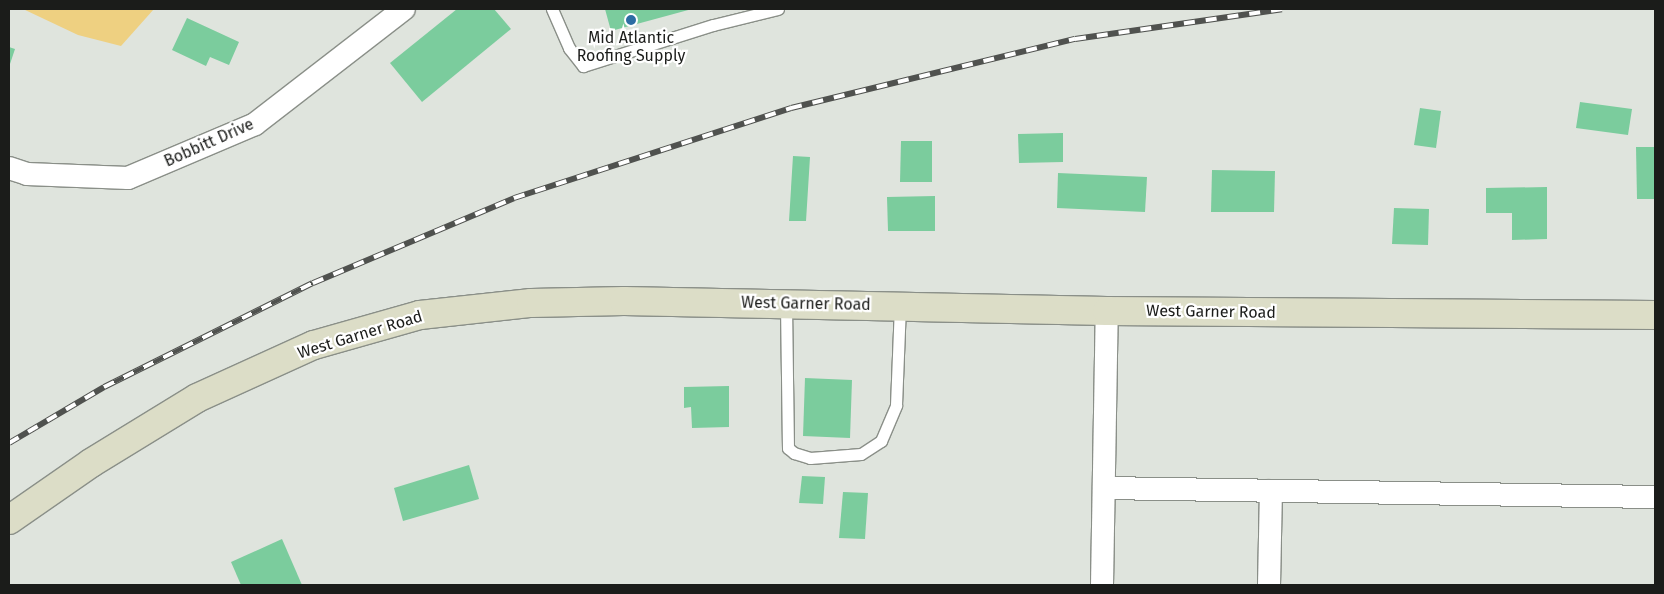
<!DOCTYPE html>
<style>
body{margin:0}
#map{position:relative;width:1664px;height:594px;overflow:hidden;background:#dfe4dd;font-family:"Fira Sans",sans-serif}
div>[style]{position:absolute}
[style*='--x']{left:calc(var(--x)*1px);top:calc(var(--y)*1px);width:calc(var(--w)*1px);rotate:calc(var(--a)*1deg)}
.green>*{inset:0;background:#eed081}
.building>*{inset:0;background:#7bcc9d}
.roads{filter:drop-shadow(1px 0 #8a8f88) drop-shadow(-1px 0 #8a8f88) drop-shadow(0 1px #8a8f88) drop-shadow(0 -1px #8a8f88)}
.service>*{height:11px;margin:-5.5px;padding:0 5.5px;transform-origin:5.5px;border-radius:5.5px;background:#fff}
.minor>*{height:22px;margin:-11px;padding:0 11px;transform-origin:11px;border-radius:11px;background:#fff}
.secondary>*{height:28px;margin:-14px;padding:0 14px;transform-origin:14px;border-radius:14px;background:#dcddc7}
.rail>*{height:5.5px;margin-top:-2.75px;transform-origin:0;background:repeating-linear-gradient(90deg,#fff 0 11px,#50524f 0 22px);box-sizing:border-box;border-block:1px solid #50524f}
.dots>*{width:14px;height:14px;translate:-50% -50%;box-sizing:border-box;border:2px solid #fff;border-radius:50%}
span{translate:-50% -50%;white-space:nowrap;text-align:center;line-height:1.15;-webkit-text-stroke:4.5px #fff;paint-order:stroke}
.poi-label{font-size:16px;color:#1b1c1a}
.street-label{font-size:16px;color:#1b1c1a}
.frame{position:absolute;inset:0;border:10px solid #1b1c1a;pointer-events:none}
</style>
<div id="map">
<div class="green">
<div style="clip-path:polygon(23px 9px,154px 9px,121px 46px,78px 35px)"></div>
</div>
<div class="building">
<div style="clip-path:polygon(457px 9px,494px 9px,511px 29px,422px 102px,390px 63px)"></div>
<div style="clip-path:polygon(605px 9px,692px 9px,611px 31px)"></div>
<div style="clip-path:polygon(187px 18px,239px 42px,229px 65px,210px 57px,206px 66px,172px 50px)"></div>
<div style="clip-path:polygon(9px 47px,15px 49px,9px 67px)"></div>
<div style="clip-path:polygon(1580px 102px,1632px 109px,1628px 135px,1576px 128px)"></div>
<div style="clip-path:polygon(1420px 108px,1441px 111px,1436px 148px,1414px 145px)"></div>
<div style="clip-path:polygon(1063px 133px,1063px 162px,1019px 163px,1018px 134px)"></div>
<div style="clip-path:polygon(901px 141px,932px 141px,932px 182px,900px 182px)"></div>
<div style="clip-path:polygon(1636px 147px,1655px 147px,1655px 199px,1637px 199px)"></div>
<div style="clip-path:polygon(793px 156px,810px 157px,806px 221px,789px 221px)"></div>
<div style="clip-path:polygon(1212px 170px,1275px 171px,1274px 212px,1211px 212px)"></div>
<div style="clip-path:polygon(1058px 173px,1147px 177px,1145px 212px,1057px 208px)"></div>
<div style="clip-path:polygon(1547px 187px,1547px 239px,1512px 240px,1512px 213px,1486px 213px,1486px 188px)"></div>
<div style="clip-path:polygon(935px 196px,935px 231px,888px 231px,887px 197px)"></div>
<div style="clip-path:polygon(1394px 208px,1429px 209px,1428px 245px,1392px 244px)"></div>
<div style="clip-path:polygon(805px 378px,852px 380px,850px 438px,803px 436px)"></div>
<div style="clip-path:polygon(729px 386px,729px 427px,692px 428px,691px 407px,684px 408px,684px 387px)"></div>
<div style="clip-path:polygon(469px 465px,479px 499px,403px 521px,394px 488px)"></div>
<div style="clip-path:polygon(802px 476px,825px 477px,823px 504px,799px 503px)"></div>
<div style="clip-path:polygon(843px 492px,868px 493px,865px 539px,839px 538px)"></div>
<div style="clip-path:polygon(282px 539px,302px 585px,241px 585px,231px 562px)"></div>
</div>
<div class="roads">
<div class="service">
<div style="--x:552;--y:9;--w:43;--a:66.4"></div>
<div style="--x:569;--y:48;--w:23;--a:52"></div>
<div style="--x:583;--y:66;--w:136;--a:-17.5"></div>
<div style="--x:713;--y:25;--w:67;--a:-13.8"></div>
<div style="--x:786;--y:305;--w:143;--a:89.2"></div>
<div style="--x:788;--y:448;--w:8;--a:40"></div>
<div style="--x:794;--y:453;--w:17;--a:17"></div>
<div style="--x:810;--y:458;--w:51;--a:-4.5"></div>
<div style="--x:861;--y:454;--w:24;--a:-33"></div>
<div style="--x:881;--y:441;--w:39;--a:-67"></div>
<div style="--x:896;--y:405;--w:99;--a:-87.7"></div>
</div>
<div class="minor">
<div style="--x:9;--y:168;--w:19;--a:18"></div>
<div style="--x:27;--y:174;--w:101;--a:2.3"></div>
<div style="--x:128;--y:178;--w:138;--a:-23"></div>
<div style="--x:255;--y:124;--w:188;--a:-37.7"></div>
<div style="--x:1104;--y:488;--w:551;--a:0.94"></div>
<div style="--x:1102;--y:585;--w:274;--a:-89"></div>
<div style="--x:1269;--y:585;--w:94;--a:-88.8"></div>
</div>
<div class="secondary">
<div style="--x:9;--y:520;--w:100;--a:-34.8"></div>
<div style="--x:91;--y:463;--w:124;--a:-31.5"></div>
<div style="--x:197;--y:398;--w:128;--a:-24.4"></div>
<div style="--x:314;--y:345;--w:110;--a:-15.8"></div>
<div style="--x:420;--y:315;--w:112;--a:-6.2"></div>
<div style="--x:531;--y:303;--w:93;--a:-1.2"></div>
<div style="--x:624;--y:301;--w:483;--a:1.2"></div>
<div style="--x:1107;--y:311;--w:548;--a:0.42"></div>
</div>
</div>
<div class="rail">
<div style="--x:9;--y:443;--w:110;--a:-30.5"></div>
<div style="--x:104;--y:387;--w:233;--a:-26.5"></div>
<div style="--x:313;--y:283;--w:218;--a:-22.9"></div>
<div style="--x:514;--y:198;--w:291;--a:-18"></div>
<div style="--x:791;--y:108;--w:292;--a:-13.7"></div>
<div style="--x:1075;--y:39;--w:209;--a:-8.2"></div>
</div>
<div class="dots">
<div style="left:631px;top:20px;background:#2d6da3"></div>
</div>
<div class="poi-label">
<span style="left:631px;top:47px">Mid Atlantic<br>Roofing Supply</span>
</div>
<div class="street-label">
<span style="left:209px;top:143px;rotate:-24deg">Bobbitt Drive</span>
<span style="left:806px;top:304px;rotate:1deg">West Garner Road</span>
<span style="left:1211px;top:312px;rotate:1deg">West Garner Road</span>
<span style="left:360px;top:335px;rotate:-17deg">West Garner Road</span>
</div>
<div class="frame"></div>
</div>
